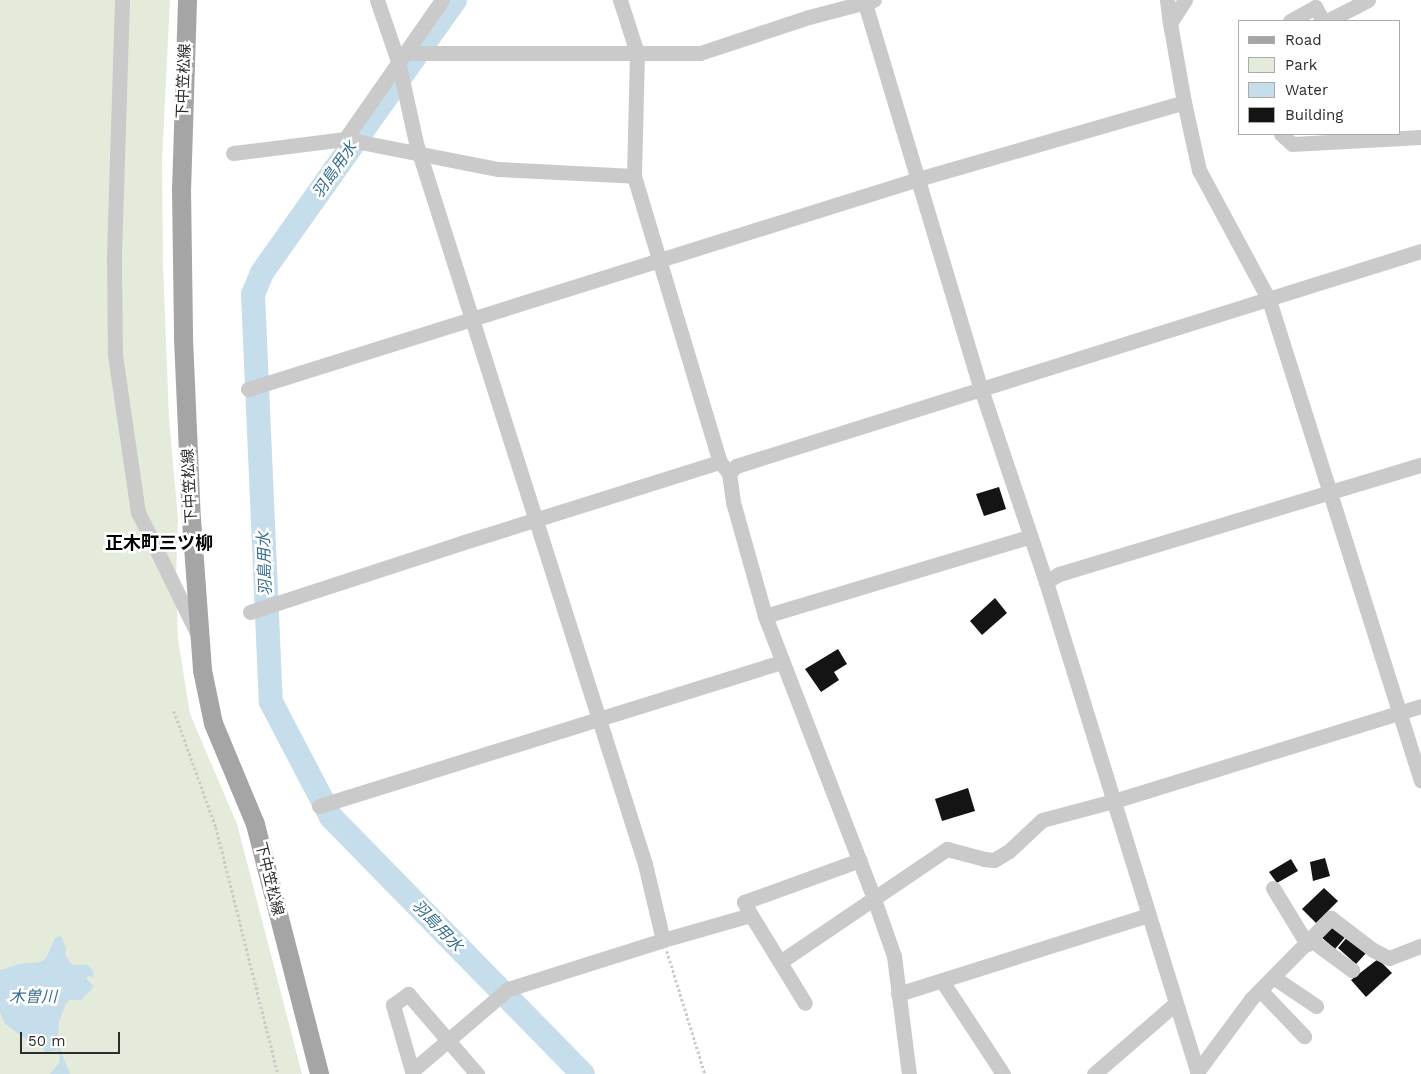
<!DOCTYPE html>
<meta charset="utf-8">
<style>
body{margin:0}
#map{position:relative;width:1421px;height:1074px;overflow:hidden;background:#fff;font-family:"Work Sans","Noto Sans JP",sans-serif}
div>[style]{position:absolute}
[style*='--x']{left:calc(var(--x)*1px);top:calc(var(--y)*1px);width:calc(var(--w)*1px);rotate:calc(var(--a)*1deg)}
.green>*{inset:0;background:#e4ebdb}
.water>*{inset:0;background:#c6ddec}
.river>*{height:24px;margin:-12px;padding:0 12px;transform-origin:12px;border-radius:12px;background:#c6ddec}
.building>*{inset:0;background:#141414}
.path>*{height:2.5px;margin-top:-1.25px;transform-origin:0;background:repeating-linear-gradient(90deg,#cacaca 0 2.5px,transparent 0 5px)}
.minor>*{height:15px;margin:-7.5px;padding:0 7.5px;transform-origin:7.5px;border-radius:7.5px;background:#cacaca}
.major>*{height:19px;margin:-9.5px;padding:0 9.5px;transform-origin:9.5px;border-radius:9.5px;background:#a5a5a5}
span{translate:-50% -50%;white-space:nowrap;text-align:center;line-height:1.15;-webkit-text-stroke:5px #fff;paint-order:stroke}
.street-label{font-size:15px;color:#2d2d2d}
.water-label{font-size:16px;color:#3a7090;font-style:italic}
.quarter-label{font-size:18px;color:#000;font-weight:700}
.legend{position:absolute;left:1238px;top:20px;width:162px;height:115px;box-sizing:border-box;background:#fff;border:1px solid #ababab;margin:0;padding:6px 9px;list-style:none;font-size:15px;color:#2d2d2d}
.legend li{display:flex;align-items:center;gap:10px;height:25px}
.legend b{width:25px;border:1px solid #ababab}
.scale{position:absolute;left:20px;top:1032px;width:100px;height:22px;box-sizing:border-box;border:2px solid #2d2d2d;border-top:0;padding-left:6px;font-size:15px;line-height:18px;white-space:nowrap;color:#2d2d2d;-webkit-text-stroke:4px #fff;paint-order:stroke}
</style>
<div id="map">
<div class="green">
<div style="clip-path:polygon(0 0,170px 0,162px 161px,163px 265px,169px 418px,178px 519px,176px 580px,178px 639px,190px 714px,237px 824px,302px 1074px,0 1074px)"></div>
</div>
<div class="water">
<div style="clip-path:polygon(61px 935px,66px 949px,65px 955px,72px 965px,88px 965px,94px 972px,93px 977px,89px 976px,86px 978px,94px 987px,81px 1000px,70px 1000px,66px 1003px,59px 1022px,58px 1034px,62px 1054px,70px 1074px,50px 1074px,59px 1063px,60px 1057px,57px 1050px,46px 1053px,35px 1037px,27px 1040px,5px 1024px,0 1012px,0 970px,20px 964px,41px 962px,46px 958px,55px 938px)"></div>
</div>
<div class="river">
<div style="--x:455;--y:0;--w:334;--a:125.3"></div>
<div style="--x:262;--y:273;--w:23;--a:113"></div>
<div style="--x:253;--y:294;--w:408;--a:87.5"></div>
<div style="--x:271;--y:702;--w:130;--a:62.4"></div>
<div style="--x:331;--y:817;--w:360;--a:45.6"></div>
</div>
<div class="building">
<div style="clip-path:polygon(999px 487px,1006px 509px,984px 516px,976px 494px)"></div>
<div style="clip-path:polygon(995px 598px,1007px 613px,982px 635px,970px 621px)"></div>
<div style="clip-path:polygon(838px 649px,847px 664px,834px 672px,839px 680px,821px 692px,805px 669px)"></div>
<div style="clip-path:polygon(968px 788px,975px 811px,942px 821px,935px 799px)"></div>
<div style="clip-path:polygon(1325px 858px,1330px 876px,1313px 881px,1310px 862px)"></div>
<div style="clip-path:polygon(1291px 859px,1298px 871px,1277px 883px,1269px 872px)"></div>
<div style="clip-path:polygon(1324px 888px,1338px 901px,1316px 923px,1302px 909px)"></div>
<div style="clip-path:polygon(1331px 925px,1347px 935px,1335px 949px,1320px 936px)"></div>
<div style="clip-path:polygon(1348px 936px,1368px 951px,1356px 964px,1338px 948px)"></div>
<div style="clip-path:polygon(1378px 959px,1392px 973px,1366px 997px,1351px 980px)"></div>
</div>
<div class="path">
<div style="--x:174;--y:711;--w:123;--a:70.1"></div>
<div style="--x:216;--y:827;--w:255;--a:75.9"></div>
<div style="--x:667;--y:951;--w:129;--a:72.8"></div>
</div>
<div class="minor">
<div style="--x:122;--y:0;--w:260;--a:91.8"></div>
<div style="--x:114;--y:260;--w:95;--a:89.4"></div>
<div style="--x:115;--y:355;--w:159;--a:81.7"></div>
<div style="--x:138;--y:512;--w:135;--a:64"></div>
<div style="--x:377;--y:0;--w:65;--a:71"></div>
<div style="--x:398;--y:61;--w:84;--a:77.6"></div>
<div style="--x:416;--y:143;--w:756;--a:72.38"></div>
<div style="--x:645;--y:864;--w:78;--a:76.7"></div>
<div style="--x:620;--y:0;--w:56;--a:72.2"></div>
<div style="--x:637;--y:53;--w:123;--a:91.4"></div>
<div style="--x:634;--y:176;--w:299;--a:73.3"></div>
<div style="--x:720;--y:462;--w:14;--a:51"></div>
<div style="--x:729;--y:473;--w:29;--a:82"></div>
<div style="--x:733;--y:502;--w:118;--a:74.3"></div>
<div style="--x:765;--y:616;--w:303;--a:68.9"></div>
<div style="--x:874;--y:899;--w:60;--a:70.7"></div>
<div style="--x:894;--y:956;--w:119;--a:82.8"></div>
<div style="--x:864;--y:0;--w:406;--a:73.3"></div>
<div style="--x:981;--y:389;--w:204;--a:71.4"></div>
<div style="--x:1046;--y:582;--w:515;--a:72.83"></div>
<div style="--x:1167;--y:0;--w:23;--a:83"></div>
<div style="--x:1185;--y:0;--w:27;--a:123"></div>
<div style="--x:1170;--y:23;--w:80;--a:80"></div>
<div style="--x:1184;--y:102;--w:70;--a:77.6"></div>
<div style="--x:1199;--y:170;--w:148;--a:61.7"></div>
<div style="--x:1269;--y:300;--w:504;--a:72.46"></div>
<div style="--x:1290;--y:21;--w:29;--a:-29"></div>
<div style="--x:1315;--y:7;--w:16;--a:60"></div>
<div style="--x:1327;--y:21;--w:46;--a:-27.1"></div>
<div style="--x:404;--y:53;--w:296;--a:0"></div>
<div style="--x:700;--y:53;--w:115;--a:-18.3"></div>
<div style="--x:809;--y:17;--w:67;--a:-14.7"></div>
<div style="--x:1281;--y:134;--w:15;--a:42"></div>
<div style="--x:1292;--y:144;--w:129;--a:-3.1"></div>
<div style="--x:345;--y:139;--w:169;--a:-55.1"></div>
<div style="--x:233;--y:153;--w:113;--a:-7.1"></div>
<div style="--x:345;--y:139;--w:156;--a:11.1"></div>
<div style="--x:498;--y:169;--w:136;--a:2.9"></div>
<div style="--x:248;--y:389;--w:702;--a:-17.4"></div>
<div style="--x:918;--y:179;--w:277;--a:-16.1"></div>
<div style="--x:729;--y:473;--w:10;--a:-45"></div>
<div style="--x:736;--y:466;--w:718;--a:-17.43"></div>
<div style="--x:1046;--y:582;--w:15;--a:-32"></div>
<div style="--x:1059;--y:574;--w:378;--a:-16.8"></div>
<div style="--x:250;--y:612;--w:222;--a:-18.1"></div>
<div style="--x:461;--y:543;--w:271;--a:-17.4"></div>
<div style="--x:765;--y:616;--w:276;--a:-16.7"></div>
<div style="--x:319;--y:806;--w:484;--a:-17.3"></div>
<div style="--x:1273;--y:888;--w:66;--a:58.7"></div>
<div style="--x:751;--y:915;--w:103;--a:58.5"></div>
<div style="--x:1311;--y:940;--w:51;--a:36.2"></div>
<div style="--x:780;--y:962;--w:202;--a:-34.1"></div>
<div style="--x:947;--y:849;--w:38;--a:15"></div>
<div style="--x:984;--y:859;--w:10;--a:6"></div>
<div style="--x:994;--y:860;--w:17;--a:-31"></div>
<div style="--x:1009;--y:851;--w:45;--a:-43.2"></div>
<div style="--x:1042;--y:820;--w:74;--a:-14.8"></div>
<div style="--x:1114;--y:801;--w:321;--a:-17.2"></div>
<div style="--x:1273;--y:977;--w:52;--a:34"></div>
<div style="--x:942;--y:981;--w:111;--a:56.7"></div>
<div style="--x:1260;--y:990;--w:64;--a:46.3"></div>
<div style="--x:898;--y:994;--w:263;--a:-17.5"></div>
<div style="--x:412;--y:1071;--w:69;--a:-106.1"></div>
<div style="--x:393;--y:1005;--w:19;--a:-36"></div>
<div style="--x:408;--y:994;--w:106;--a:49.2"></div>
<div style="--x:1197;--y:1072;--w:91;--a:-53.5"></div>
<div style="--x:1251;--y:999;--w:114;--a:-45.4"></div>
<div style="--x:1331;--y:918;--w:53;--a:37.3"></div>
<div style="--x:1373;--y:950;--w:18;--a:27"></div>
<div style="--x:1389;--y:958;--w:34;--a:-21"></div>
<div style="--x:413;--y:1074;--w:3;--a:-108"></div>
<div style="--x:412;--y:1071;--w:126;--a:-40.5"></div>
<div style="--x:508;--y:989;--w:163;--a:-17.5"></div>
<div style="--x:663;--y:940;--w:91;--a:-15.9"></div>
<div style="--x:751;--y:915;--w:15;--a:-118"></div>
<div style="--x:744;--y:902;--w:123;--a:-19.9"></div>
<div style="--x:1094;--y:1074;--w:108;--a:-40.9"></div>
</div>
<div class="major">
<div style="--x:187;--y:0;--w:188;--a:91.8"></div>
<div style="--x:181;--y:188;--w:150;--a:89.2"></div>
<div style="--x:183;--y:338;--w:181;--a:87.5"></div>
<div style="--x:191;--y:519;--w:151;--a:85.8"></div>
<div style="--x:202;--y:670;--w:54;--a:78.3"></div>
<div style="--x:213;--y:723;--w:109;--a:67.4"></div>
<div style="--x:255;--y:824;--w:258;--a:75.6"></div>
</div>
<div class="street-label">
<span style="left:184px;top:81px;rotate:-88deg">下中笠松線</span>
<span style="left:190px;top:486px;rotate:-93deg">下中笠松線</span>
<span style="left:269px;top:879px;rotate:76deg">下中笠松線</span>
</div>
<div class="water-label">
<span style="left:335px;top:170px;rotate:-55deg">羽島用水</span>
<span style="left:265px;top:564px;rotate:-92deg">羽島用水</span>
<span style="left:437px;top:926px;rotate:46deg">羽島用水</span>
<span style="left:33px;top:997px">木曽川</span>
</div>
<div class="quarter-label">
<span style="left:159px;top:543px">正木町三ツ柳</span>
</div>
<ul class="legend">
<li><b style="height:6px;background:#a5a5a5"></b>Road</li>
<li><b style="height:14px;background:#e4ebdb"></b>Park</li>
<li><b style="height:14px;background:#c6ddec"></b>Water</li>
<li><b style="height:14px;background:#141414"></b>Building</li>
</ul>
<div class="scale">50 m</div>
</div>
